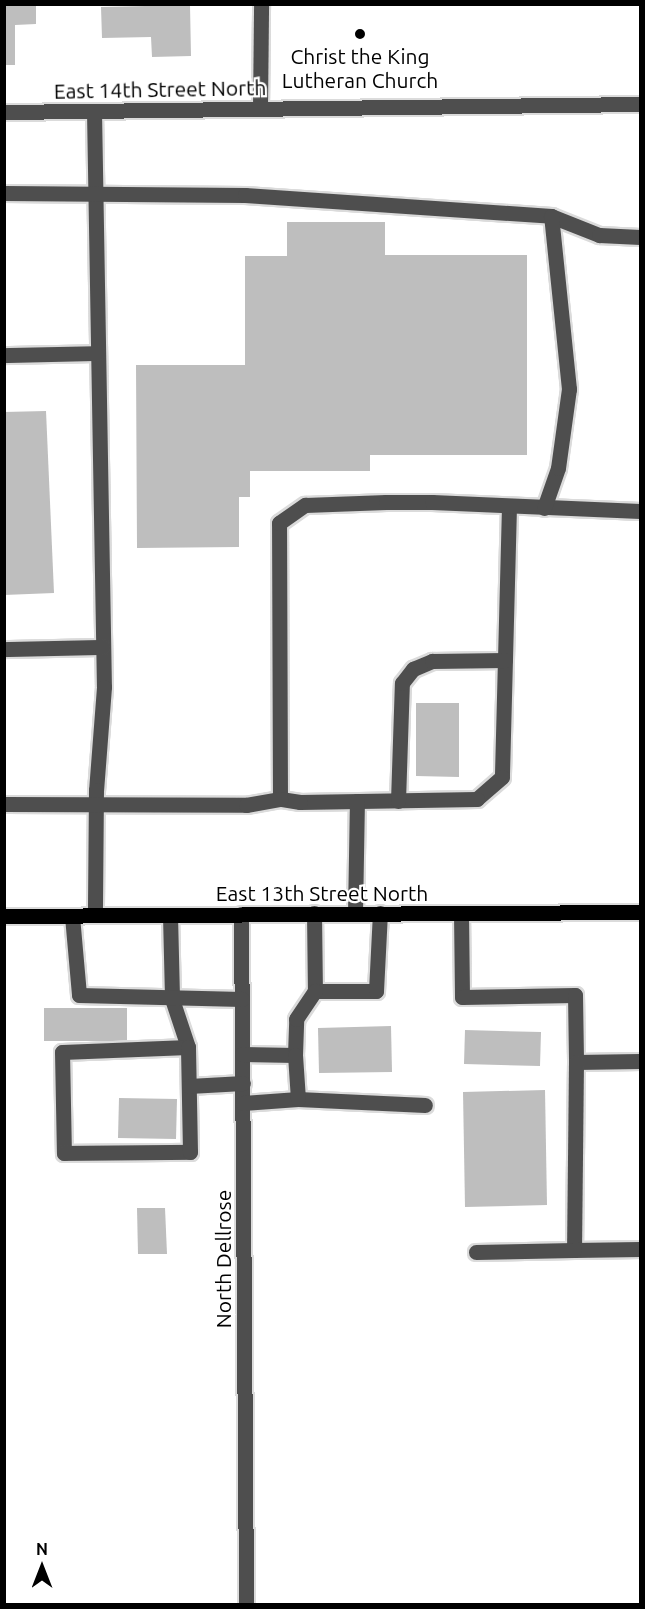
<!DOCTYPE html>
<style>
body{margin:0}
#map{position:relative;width:645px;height:1609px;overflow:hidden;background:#fff;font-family:Ubuntu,sans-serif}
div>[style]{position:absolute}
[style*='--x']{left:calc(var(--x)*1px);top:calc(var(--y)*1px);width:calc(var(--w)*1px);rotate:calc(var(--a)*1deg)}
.building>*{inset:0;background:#bebebe}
.roads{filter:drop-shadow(2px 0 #dbdbdb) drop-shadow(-2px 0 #dbdbdb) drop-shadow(0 2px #dbdbdb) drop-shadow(0 -2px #dbdbdb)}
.minor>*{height:15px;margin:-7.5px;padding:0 7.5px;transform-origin:7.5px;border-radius:7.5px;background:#4e4e4e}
.major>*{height:15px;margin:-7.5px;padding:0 7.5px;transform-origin:7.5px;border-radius:7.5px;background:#000}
.dots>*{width:16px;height:16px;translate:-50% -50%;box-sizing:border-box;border:3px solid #fff;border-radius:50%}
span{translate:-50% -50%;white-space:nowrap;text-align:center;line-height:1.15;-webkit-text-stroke:4.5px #fff;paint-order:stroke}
.poi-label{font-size:21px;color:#000}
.street-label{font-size:21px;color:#000}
.frame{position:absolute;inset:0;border:6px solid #000;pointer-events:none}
.north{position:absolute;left:12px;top:1537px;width:60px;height:60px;-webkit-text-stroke:4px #fff;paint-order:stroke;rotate:0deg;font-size:16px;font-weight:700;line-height:24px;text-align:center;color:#000}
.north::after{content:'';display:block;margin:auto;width:21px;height:27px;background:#000;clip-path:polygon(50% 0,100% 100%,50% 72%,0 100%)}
</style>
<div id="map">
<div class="building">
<div style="clip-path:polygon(36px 4px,36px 24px,15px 25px,15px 65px,4px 65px,4px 5px)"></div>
<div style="clip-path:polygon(190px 5px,191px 56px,152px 57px,151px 37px,102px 38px,101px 7px)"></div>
<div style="clip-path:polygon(287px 222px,385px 222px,385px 255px,527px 255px,527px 455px,370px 455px,370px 471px,250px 471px,250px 497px,239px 497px,239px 547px,137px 548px,136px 365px,245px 365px,245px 256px,287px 256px)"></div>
<div style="clip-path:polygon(46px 411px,54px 593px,4px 595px,4px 412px)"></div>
<div style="clip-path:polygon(416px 703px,459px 703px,459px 777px,416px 776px)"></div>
<div style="clip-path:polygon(44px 1008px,127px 1008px,127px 1041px,44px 1041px)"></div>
<div style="clip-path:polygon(391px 1026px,392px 1072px,319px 1073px,318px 1028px)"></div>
<div style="clip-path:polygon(465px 1030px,541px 1032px,540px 1066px,464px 1064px)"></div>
<div style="clip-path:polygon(545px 1090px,547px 1205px,465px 1207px,463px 1092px)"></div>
<div style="clip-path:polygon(119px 1098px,177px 1099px,176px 1139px,118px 1138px)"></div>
<div style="clip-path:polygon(137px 1208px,165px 1208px,167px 1254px,138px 1254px)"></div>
</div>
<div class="roads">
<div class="minor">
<div style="--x:260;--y:108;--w:104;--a:-89.4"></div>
<div style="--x:94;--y:111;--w:576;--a:89.01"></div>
<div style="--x:104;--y:687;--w:103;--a:94.4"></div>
<div style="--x:96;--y:790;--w:125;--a:90.5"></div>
<div style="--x:4;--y:112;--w:636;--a:-0.72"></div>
<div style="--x:4;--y:193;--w:241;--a:0.5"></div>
<div style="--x:245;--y:195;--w:307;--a:3.9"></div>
<div style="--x:551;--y:216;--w:52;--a:21.6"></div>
<div style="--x:599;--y:235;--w:41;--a:2.8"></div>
<div style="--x:4;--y:355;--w:94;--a:-1.2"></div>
<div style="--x:509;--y:506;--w:271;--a:91.5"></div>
<div style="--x:502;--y:777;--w:33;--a:139"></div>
<div style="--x:477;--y:799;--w:177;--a:179"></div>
<div style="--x:300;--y:802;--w:20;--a:-171"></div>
<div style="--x:280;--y:799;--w:276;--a:-90.2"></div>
<div style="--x:279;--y:523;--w:32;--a:-35"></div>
<div style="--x:305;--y:505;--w:81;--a:-2.1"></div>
<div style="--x:386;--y:502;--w:46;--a:0"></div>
<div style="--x:432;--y:502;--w:208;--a:2.5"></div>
<div style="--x:544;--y:508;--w:42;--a:-70.7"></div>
<div style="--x:558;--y:468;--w:80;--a:-82.1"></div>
<div style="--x:569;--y:389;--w:174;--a:-95.9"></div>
<div style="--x:4;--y:649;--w:99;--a:-1.2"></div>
<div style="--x:398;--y:801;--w:118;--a:-88.1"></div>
<div style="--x:402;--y:683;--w:18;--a:-52"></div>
<div style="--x:413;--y:669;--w:21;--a:-23"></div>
<div style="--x:432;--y:661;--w:73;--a:-0.8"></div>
<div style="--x:4;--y:804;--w:242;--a:0.2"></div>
<div style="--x:246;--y:805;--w:35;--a:-10"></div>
<div style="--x:314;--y:913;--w:78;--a:89.3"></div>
<div style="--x:315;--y:991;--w:61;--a:0"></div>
<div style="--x:376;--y:991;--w:78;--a:-87.1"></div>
<div style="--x:355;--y:913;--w:112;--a:-89"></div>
<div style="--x:461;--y:913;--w:84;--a:89.3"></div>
<div style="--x:462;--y:997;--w:113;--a:-1"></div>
<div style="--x:575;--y:995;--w:67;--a:89.1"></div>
<div style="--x:576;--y:1062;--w:64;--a:-0.9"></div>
<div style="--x:241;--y:914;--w:690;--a:89.58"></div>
<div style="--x:170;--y:915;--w:84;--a:88.6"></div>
<div style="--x:172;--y:999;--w:51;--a:71.6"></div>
<div style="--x:188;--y:1047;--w:126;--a:177.7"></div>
<div style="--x:62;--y:1052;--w:101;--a:88.9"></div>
<div style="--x:64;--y:1153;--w:126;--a:-0.5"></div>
<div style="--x:190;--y:1152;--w:105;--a:-91.1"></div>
<div style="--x:72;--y:916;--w:79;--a:84.9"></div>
<div style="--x:79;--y:995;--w:163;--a:1.4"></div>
<div style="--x:242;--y:1054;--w:53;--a:1.1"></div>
<div style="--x:295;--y:1055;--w:36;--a:-88"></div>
<div style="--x:296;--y:1019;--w:34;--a:-56"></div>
<div style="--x:576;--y:1062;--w:188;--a:90.6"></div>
<div style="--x:574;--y:1250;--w:66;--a:-0.9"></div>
<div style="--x:189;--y:1086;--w:54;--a:-3.2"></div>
<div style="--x:298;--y:1099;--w:127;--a:2.7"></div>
<div style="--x:243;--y:1103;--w:55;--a:-4.2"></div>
<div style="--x:298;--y:1099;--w:44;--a:-93.9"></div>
<div style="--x:476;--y:1252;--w:98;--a:-1.2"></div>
</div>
<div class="major">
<div style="--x:4;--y:916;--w:636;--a:-0.36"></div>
</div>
</div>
<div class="dots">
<div style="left:360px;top:34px;background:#000"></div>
</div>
<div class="poi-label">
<span style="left:360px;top:68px">Christ the King<br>Lutheran Church</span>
</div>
<div class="street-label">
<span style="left:160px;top:89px;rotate:-1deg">East 14th Street North</span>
<span style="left:322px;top:893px">East 13th Street North</span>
<span style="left:223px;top:1259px;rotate:-90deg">North Dellrose</span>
</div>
<div class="frame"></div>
<div class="north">N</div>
</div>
